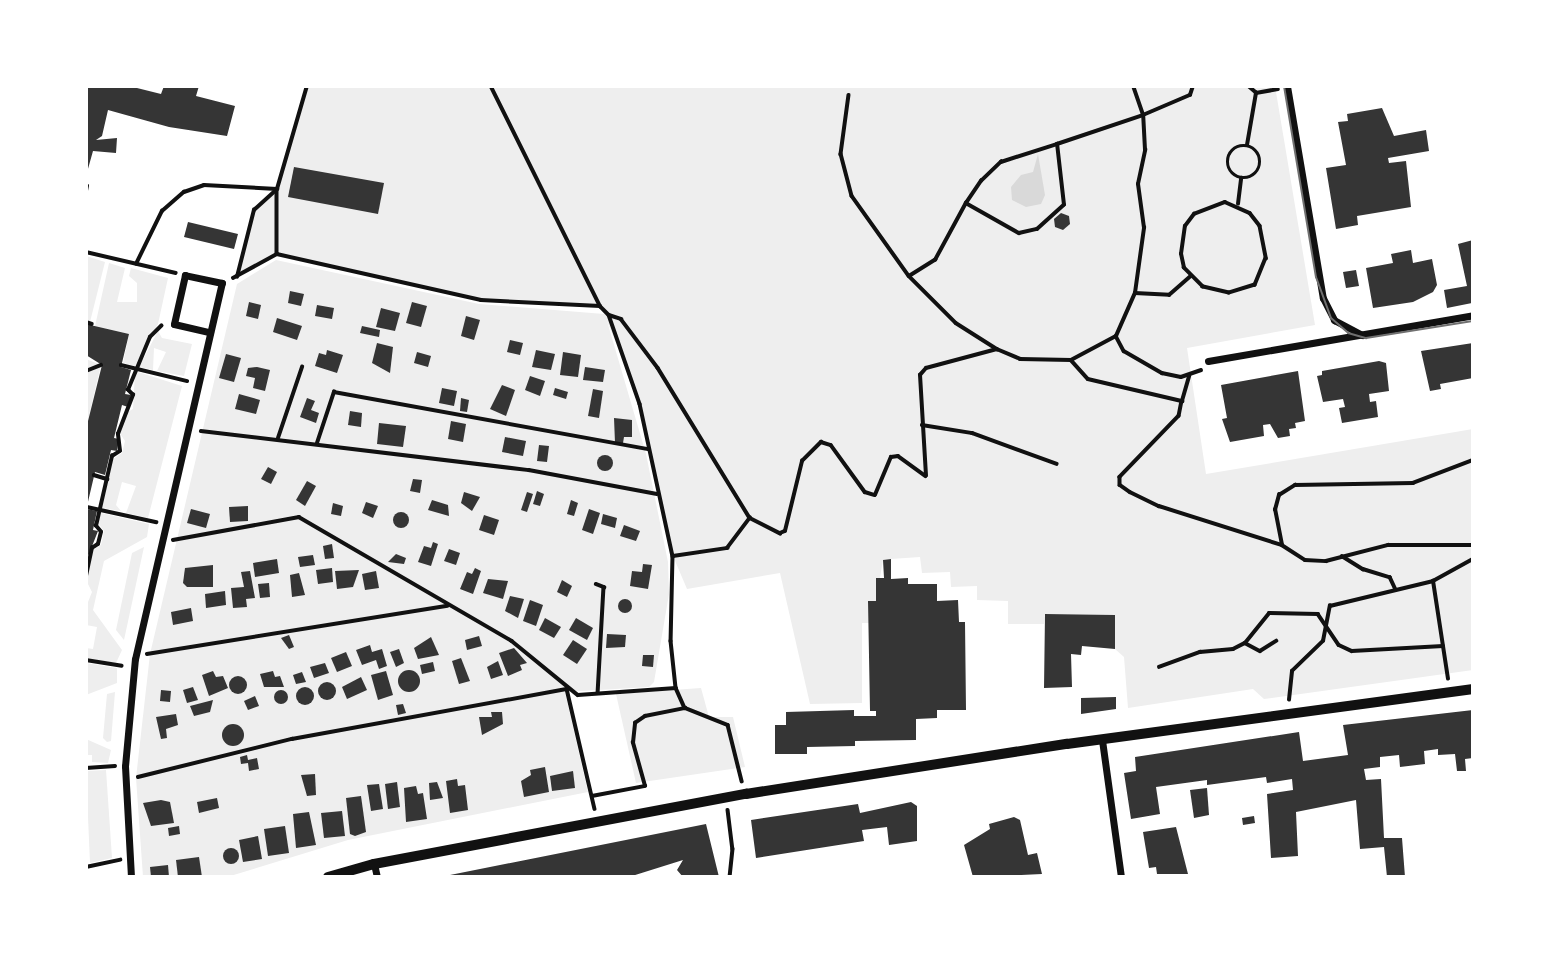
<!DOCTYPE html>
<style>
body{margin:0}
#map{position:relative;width:1559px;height:963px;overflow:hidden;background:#fff;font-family:"Roboto Condensed",sans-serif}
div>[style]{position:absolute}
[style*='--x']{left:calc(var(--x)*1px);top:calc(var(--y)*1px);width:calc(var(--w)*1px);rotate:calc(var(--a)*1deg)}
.green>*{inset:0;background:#eee}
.water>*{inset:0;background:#d9d9d9}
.building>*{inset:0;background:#353535}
.round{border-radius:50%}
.path>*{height:3.5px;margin:-1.75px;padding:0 1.75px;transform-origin:1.75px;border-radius:1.75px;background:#111}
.path>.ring{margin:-1.75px;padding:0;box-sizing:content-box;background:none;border:3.5px solid #111;border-radius:50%}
.minor>*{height:7px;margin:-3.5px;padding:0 3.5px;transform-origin:3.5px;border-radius:3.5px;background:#111}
.tertiary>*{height:10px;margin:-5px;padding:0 5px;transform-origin:5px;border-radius:5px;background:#111}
.tram>*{height:2px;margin:-1px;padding:0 1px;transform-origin:1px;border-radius:1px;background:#707070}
span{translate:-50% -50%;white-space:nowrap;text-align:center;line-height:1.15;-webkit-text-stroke:5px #fff;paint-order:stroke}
.frame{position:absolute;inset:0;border:88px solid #fff;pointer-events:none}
</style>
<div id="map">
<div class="green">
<div style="clip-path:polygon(307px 86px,1275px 86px,1315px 325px,1187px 348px,1206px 474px,1473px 429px,1473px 670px,1264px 699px,1253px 689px,1128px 708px,1124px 657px,1115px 649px,1114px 615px,1045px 614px,1044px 624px,1008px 624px,1008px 601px,977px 600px,977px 586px,951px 587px,950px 572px,922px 573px,920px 557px,891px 559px,883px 560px,876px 601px,868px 601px,869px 623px,862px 623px,862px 703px,810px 704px,780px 573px,687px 589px,673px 556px,640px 403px,607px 321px,646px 454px,668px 562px,669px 594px,654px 682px,649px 687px,565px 692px,588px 792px,348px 840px,227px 877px,143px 877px,136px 778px,150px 654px,237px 284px,276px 260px,479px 304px,604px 314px,599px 306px,481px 300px,278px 254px,237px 277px,254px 210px,277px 189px)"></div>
<div style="clip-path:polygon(86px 256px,105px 262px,90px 322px,86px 321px)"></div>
<div style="clip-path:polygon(109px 263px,125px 268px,117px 302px,137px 302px,137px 283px,129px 276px,131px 268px,168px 278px,158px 324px,135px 366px,123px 363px,129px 334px,95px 326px)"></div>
<div style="clip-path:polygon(158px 331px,162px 338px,192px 344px,184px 376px,157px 371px,166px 352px,154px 348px,153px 370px,139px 367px)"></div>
<div style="clip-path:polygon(86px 359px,101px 365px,86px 428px)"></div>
<div style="clip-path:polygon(135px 371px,182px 386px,148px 518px,126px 513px,136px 486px,122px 482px,116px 505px,121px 511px,102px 508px,113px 459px,122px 453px,125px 441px,119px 432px,124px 414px,133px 409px)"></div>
<div style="clip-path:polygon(101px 513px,149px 524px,147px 537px,104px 561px,93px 610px,122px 650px,116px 663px,86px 658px,86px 648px,93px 649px,97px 627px,86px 625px,86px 607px,92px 592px,87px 582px,93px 550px,101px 545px,104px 531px,98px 523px)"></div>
<div style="clip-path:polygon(144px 547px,124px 640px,116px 630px,132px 553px)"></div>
<div style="clip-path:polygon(86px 663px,117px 668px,117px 683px,86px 695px)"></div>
<div style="clip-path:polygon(701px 688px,709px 717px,733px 717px,745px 767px,636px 783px,616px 694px)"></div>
<div style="clip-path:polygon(115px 692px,111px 741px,107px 742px,103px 738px,107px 694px)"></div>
<div style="clip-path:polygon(86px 739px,111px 750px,108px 763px,92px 762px,92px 755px,86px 755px)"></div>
<div style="clip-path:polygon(106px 770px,112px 858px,90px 863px,86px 771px)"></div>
</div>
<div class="water">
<div style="clip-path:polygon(1038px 154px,1045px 195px,1041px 204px,1026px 207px,1012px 200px,1011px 187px,1021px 175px,1033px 172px)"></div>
</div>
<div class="building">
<div style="clip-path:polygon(86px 86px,129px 86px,161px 94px,164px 86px,199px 86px,196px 96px,235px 106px,227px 136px,169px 127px,108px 110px,102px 136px,96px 140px,117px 138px,116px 153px,93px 151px,86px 176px)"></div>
<div style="clip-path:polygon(1382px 108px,1394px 136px,1426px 130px,1429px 151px,1388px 158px,1389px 163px,1406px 161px,1411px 207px,1357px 216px,1358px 225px,1336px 229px,1326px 168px,1346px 165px,1338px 122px,1348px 121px,1347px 114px)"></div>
<div style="clip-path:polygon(294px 167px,384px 183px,378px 214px,288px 197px)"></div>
<div style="clip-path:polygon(1061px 213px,1069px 216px,1070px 224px,1063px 230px,1055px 227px,1054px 219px)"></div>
<div style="clip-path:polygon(188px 222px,238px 234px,234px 249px,184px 237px)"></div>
<div style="clip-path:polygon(1473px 240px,1472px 303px,1447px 308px,1444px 290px,1467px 286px,1458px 244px)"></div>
<div style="clip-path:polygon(1411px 250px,1413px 263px,1432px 259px,1437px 285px,1433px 292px,1413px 302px,1373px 308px,1366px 268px,1393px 263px,1391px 254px)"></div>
<div style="clip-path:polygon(1356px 270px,1359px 286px,1346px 288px,1343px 272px)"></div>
<div style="clip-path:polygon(290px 291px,304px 294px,301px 306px,288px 303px)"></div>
<div style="clip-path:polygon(249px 302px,261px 305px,258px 319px,246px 316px)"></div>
<div style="clip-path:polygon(412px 302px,427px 306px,421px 327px,406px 323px)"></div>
<div style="clip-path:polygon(317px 305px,334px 308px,332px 319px,315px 316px)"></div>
<div style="clip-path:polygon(381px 308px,400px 313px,395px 331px,376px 327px)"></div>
<div style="clip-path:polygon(466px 316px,480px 320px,474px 340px,461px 336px)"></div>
<div style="clip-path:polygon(277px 318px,302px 326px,297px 340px,273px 332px)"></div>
<div style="clip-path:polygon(86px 324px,129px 334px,121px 367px,131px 370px,125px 394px,131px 395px,128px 407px,122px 405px,114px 438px,119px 439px,117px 451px,111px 450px,105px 475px,95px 472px,87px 506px,86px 429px,102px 365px,86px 355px)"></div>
<div style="clip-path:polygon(362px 326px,380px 330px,379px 337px,360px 333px)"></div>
<div style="clip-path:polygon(510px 340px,523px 343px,520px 355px,507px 352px)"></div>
<div style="clip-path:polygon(377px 343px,393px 347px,390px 373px,372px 363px)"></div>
<div style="clip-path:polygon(1473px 343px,1473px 378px,1440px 384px,1441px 389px,1430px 391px,1421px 351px)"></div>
<div style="clip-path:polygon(327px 350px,343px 355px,337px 373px,315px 366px,319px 353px,326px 355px)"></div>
<div style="clip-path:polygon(536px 350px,555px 354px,551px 370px,532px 367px)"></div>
<div style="clip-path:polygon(417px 352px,431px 356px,428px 367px,414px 363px)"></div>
<div style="clip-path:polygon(563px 352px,581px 355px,578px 377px,560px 375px)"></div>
<div style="clip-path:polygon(226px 354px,241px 358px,234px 382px,219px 378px)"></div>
<div style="clip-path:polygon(1379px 361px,1386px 363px,1389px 391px,1369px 394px,1370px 402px,1376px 401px,1378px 417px,1342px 423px,1339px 408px,1345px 407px,1343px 399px,1323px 402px,1317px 376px,1322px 375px,1322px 371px)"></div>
<div style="clip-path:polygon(257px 367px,270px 370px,265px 391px,253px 388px,255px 378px,246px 376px,248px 368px)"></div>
<div style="clip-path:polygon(585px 367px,605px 370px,603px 382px,583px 380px)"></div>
<div style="clip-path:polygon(1298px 371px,1305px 421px,1295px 423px,1296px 428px,1289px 429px,1290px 436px,1278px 438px,1270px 424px,1263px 425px,1264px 436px,1230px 442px,1222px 419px,1227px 418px,1221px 385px)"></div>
<div style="clip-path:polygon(530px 376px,545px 381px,540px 396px,525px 390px)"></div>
<div style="clip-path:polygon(502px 385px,515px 390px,506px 416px,490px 409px)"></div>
<div style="clip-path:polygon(442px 388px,457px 391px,454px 406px,439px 403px)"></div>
<div style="clip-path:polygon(555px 388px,568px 392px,566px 399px,553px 395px)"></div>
<div style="clip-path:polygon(593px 389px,603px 391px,599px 418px,588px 416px)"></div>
<div style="clip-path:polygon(239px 394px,260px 400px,256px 414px,235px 409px)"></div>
<div style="clip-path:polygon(307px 398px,315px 401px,311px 410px,319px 413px,316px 423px,300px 417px)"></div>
<div style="clip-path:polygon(461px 398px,469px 400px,467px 412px,460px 411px)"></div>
<div style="clip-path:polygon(350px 411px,362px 413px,361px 427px,348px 425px)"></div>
<div style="clip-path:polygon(614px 418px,632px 420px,632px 437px,624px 437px,623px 443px,615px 443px)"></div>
<div style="clip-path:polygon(451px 421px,466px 424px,463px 442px,448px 439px)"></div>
<div style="clip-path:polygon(379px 423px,406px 426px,403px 447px,377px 444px)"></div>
<div style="clip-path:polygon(505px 437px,526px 441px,523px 456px,502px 452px)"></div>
<div style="clip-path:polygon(539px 445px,549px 446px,547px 462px,537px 461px)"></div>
<div class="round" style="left:597px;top:455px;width:16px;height:16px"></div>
<div style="clip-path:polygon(268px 467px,277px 472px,271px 484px,261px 479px)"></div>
<div style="clip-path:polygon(413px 479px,422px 480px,420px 493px,410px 491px)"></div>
<div style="clip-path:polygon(307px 481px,316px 486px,305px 506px,296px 500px)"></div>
<div style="clip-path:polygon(537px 491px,544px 494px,540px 506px,533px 504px)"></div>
<div style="clip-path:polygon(464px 492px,480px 497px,472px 511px,461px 503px)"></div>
<div style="clip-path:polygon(527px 492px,533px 494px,527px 512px,521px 510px)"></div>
<div style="clip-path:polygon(432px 500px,448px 505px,449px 516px,428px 510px)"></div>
<div style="clip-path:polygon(571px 500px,578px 503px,574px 516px,567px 514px)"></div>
<div style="clip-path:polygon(366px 502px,378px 506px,373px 518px,362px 513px)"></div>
<div style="clip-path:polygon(333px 503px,343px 506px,341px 516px,331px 514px)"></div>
<div style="clip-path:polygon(248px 506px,248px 521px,230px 522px,229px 507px)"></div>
<div style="clip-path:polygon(86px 509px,97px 511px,93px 530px,98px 531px,87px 559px)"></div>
<div style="clip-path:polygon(191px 509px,210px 514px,206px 528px,187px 523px)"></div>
<div style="clip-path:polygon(589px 509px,600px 513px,593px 534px,582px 530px)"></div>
<div class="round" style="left:393px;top:512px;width:16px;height:16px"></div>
<div style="clip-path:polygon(603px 514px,617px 518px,615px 528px,601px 524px)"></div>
<div style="clip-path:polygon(484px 515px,499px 520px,494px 535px,479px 530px)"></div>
<div style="clip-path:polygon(624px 525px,640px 531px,636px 541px,620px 536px)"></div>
<div style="clip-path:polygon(433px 542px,438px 544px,431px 566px,418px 562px,424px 546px,431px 548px)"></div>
<div style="clip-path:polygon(332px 544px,334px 558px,325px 559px,323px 546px)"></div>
<div style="clip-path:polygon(449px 549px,460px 553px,456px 565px,444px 561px)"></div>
<div style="clip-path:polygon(396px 554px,406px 558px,404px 564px,388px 562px)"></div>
<div style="clip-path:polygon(313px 555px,315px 565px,300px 567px,298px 557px)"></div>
<div style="clip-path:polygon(277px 559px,279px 573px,255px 577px,253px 563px)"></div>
<div style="clip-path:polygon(891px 559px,891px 579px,908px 578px,908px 584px,937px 584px,937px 601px,958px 600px,959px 622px,965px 622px,966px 710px,937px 710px,937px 718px,916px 719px,916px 740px,855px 741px,855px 746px,807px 747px,807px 754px,775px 754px,775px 725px,786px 725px,786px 712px,854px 710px,854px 716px,876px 716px,876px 711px,870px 711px,868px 601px,876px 601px,876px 578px,884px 578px,883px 560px)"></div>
<div style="clip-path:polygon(643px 564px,652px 565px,648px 589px,630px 586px,632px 571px,642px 572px)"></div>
<div style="clip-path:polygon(213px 565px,213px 587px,187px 587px,183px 583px,185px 568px)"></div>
<div style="clip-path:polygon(332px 568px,333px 582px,318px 584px,316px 570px)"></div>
<div style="clip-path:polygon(475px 568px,481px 571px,473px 594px,460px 589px,467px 572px,472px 574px)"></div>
<div style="clip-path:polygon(359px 570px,353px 587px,337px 589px,335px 571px)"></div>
<div style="clip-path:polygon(250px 571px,255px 598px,246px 599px,247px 607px,233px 608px,231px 588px,244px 587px,241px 572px)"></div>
<div style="clip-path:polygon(376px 571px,379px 588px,365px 590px,362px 574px)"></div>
<div style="clip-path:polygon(299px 573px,305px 595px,292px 597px,290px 575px)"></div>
<div style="clip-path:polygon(488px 579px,508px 581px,503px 599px,483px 593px)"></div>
<div style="clip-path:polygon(562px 580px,572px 586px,567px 597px,557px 592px)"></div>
<div style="clip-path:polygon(269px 583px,270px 597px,260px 598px,258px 584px)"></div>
<div style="clip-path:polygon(225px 591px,226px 605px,206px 608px,205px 594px)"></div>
<div style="clip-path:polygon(510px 596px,524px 599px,518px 618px,505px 611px)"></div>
<div class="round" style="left:618px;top:599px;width:14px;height:14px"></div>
<div style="clip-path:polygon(530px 600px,543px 605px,536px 626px,523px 621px)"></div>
<div style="clip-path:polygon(191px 608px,193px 621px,173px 625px,171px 612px)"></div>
<div style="clip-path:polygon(1045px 614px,1115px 615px,1115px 649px,1082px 646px,1081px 655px,1071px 654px,1072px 687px,1044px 688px)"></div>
<div style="clip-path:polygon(545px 618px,561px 627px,554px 638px,539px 630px)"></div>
<div style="clip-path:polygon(576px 618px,593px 628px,587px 640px,569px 630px)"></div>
<div style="clip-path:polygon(607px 634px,626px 635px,625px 647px,606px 648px)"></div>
<div style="clip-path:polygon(289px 635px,294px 647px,289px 649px,281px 638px)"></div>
<div style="clip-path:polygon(479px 636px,482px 646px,467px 650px,465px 640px)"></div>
<div style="clip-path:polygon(431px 637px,439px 655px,418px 659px,414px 648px)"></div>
<div style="clip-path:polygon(573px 640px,587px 649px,577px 664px,563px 655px)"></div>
<div style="clip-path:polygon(370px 645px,372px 652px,382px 649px,387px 666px,379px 669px,376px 660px,362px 665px,356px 650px)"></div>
<div style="clip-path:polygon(514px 648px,527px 663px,520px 665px,522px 670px,508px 676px,499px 653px)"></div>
<div style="clip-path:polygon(399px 649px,404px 663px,396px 667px,390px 652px)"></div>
<div style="clip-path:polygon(346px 652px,352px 666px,337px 672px,331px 658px)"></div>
<div style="clip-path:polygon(643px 655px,654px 655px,653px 667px,642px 666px)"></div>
<div style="clip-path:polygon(461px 658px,470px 681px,459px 684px,452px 661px)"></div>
<div style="clip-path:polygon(498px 661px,503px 675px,491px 679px,487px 667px)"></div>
<div style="clip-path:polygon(433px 662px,435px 671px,422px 674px,420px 665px)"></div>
<div style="clip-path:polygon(325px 663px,329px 673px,314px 678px,310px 667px)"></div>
<div class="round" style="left:398px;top:670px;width:22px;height:22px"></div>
<div style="clip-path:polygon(213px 671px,216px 677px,223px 676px,228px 688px,209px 696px,202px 675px)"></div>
<div style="clip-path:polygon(273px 671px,275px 677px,280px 676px,284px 687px,264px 687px,260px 674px)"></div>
<div style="clip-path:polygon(386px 671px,393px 695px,378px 700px,371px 675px)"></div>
<div style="clip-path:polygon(302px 672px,306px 682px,296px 684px,293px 675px)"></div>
<div class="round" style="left:229px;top:676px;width:18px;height:18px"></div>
<div style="clip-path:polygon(361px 677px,367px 690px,347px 699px,342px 687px)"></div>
<div class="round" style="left:318px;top:682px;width:18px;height:18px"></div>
<div style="clip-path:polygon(193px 687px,198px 700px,187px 703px,183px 690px)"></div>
<div class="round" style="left:296px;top:687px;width:18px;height:18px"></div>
<div style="clip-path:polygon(161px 690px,171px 691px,170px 702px,160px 701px)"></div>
<div class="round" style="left:274px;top:690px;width:14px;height:14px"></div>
<div style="clip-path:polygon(255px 696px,259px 706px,248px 710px,244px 701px)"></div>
<div style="clip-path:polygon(1116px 697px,1116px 709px,1081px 714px,1081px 698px)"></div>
<div style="clip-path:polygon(213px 700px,210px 712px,194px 716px,190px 706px)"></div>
<div style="clip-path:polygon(403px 704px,406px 713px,398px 715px,396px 705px)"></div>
<div style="clip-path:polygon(1473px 710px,1473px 758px,1465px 759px,1466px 771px,1457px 771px,1455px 754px,1438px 755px,1438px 749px,1424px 751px,1425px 764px,1400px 767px,1399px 755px,1380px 757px,1380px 767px,1364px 769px,1366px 780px,1381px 779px,1384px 838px,1402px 838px,1405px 877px,1387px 877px,1384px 847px,1360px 849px,1356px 800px,1296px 812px,1298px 856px,1271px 858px,1267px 794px,1293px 790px,1292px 779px,1267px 783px,1266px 777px,1207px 785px,1207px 780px,1156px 787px,1160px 814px,1131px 819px,1124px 773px,1136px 771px,1135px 757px,1299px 732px,1303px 761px,1348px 755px,1343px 725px)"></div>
<div style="clip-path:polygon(491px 712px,502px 712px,503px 724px,482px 735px,479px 717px,492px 717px)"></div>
<div style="clip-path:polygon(176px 714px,178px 725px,166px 729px,167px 738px,161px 739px,156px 717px)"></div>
<div class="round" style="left:222px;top:724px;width:22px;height:22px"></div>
<div style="clip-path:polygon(247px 755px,248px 760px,257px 758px,259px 769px,249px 771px,248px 763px,241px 764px,240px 757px)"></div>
<div style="clip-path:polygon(545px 767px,549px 792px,524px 797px,521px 781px,531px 775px,530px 770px)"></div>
<div style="clip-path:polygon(573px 771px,575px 788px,552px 791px,550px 776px)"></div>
<div style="clip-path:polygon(315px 774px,316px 795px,307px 796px,301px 775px)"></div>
<div style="clip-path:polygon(457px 779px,458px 786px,465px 785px,468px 810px,450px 813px,446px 781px)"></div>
<div style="clip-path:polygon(397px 782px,400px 807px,388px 809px,385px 784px)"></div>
<div style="clip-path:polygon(437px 782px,443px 798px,430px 800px,429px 783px)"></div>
<div style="clip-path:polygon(379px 784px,383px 809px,371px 811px,367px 785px)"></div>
<div style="clip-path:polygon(416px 786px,418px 794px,423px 793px,427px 819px,406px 822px,404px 788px)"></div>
<div style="clip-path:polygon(1207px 788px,1209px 815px,1194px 818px,1190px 790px)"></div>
<div style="clip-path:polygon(361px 796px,366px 832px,355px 836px,350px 834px,346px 798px)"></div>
<div style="clip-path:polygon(217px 798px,219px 808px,199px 813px,197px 802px)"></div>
<div style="clip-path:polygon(161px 800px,170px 802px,174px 823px,151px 826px,143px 803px)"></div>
<div style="clip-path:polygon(911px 802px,917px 806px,917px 841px,889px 845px,887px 827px,862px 830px,864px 841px,756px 858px,751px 820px,858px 804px,860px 813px)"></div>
<div style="clip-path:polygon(342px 811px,345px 836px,324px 838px,321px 813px)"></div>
<div style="clip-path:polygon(309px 812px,316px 845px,296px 848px,293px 814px)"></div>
<div style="clip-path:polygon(1254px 816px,1255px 823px,1243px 825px,1242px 818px)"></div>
<div style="clip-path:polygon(1014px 817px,1020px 820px,1028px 855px,1037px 853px,1042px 874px,973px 877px,964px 845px,990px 829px,989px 824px)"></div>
<div style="clip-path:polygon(706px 824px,719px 877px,683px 877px,677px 870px,683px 860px,632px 876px,440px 877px)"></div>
<div style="clip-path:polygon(179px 826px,180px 834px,169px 836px,168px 828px)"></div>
<div style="clip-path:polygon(285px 826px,289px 853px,268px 856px,264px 829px)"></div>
<div style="clip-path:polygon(1176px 827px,1188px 874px,1157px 874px,1156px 867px,1149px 868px,1143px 832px)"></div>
<div style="clip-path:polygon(258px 836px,262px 859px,243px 862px,239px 840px)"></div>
<div class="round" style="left:223px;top:848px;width:16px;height:16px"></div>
<div style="clip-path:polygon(199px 857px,202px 877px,178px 877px,176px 860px)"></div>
<div style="clip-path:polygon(168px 865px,169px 877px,151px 877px,150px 867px)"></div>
</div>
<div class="path">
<div style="--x:491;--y:86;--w:246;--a:63.6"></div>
<div style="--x:1256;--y:93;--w:22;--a:-10"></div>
<div style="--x:849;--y:95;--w:60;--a:97.7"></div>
<div style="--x:841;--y:154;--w:43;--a:75.3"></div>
<div style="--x:852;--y:196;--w:98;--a:54.5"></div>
<div style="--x:909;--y:276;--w:66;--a:45"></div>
<div style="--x:956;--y:323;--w:49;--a:32.4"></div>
<div style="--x:997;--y:349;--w:25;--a:23"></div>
<div style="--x:1020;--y:359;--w:51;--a:1.1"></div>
<div style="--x:1071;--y:360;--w:51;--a:-28.1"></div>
<div style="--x:1116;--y:336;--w:47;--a:-66.2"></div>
<div style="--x:1135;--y:293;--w:66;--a:-82.1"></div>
<div style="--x:1144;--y:228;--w:44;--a:-97.8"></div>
<div style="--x:1138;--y:184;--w:35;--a:-78"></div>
<div style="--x:1145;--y:150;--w:35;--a:-93"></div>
<div style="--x:1143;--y:115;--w:31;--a:-109"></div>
<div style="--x:1247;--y:145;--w:53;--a:-80.2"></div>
<div style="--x:1256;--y:93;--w:11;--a:-139"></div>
<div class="ring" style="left:1228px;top:146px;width:28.5px;height:28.5px"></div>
<div style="--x:86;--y:191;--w:5;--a:-79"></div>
<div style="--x:1225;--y:202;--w:27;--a:24"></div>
<div style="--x:1250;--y:213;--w:16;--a:52"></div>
<div style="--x:1260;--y:226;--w:33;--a:79"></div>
<div style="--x:1266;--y:258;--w:29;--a:112"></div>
<div style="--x:1255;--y:285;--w:27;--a:163"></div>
<div style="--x:1229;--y:293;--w:27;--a:-167"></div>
<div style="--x:1203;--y:287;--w:27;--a:-135"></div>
<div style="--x:1184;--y:268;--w:14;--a:-102"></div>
<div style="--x:1181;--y:254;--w:28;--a:-82"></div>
<div style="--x:1185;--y:226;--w:15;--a:-53"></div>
<div style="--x:1194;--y:214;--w:33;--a:-21"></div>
<div style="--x:966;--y:203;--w:27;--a:-56"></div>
<div style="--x:981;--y:181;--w:28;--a:-44"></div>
<div style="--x:1001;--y:162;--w:59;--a:-17.8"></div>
<div style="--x:1238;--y:204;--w:26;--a:-83"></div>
<div style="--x:86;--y:207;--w:9;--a:90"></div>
<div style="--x:86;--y:252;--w:92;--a:13.1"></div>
<div style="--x:136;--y:264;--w:59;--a:-63.9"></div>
<div style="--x:162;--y:211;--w:29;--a:-41"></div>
<div style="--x:184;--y:192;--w:21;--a:-19"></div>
<div style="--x:204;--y:185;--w:73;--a:3.1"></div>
<div style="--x:277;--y:189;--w:65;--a:90"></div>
<div style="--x:909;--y:276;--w:31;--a:-32"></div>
<div style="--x:935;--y:260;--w:65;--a:-61.5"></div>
<div style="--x:966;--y:203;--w:61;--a:29.5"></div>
<div style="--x:1019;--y:233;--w:18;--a:-13"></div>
<div style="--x:1037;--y:229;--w:36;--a:-42"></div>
<div style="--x:1064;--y:205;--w:61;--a:-96.5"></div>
<div style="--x:1057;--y:144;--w:91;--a:-18.6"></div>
<div style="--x:1143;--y:115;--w:51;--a:-23.1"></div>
<div style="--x:1190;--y:95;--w:9;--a:-72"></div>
<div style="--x:237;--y:277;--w:69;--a:-75.8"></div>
<div style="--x:254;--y:210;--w:31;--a:-42"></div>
<div style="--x:277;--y:189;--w:107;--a:-73.8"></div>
<div style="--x:233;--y:278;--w:50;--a:-28.6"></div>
<div style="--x:277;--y:254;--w:209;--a:12.7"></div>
<div style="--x:481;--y:300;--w:119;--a:2.9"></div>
<div style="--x:600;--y:306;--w:13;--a:45"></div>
<div style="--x:609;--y:315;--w:94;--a:70.8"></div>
<div style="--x:640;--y:404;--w:156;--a:77.8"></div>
<div style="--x:673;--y:556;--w:85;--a:91.3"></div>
<div style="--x:671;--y:641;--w:47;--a:83.9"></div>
<div style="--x:676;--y:688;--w:22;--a:66"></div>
<div style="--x:685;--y:708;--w:46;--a:21.6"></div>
<div style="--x:728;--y:725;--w:58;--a:76"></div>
<div style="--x:1135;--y:293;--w:34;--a:3"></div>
<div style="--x:1169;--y:295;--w:29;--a:-41"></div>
<div style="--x:609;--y:315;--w:13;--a:18"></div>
<div style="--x:621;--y:319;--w:61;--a:52.9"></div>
<div style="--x:658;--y:368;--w:176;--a:58.5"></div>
<div style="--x:750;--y:518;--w:34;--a:27"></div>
<div style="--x:780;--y:533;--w:5;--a:-22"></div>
<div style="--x:785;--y:531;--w:72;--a:-76.3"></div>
<div style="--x:802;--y:461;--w:27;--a:-45"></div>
<div style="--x:821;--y:442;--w:10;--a:17"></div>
<div style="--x:831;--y:445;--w:58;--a:54.1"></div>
<div style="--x:865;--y:492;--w:10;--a:17"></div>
<div style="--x:875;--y:495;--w:41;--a:-67.2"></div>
<div style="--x:891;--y:457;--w:7;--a:-8"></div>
<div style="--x:898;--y:456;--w:34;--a:36"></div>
<div style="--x:926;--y:476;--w:101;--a:-93.4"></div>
<div style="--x:920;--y:375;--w:9;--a:-49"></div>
<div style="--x:926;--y:368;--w:73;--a:-15"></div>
<div style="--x:86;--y:322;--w:6;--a:18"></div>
<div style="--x:1116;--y:336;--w:17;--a:62"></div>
<div style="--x:1124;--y:351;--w:44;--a:30.1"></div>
<div style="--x:1162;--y:373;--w:19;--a:12"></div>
<div style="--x:1181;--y:377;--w:21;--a:-19"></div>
<div style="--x:1071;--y:360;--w:25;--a:48"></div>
<div style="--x:1088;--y:379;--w:97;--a:13.2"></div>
<div style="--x:1182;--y:401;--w:15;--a:101"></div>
<div style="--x:1179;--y:416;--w:85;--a:134"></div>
<div style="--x:1120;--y:477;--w:8;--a:90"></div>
<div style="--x:1120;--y:485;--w:12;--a:35"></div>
<div style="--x:1130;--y:492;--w:32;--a:26"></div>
<div style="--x:1159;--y:506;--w:129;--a:17.6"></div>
<div style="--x:1282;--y:545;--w:27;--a:33"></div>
<div style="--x:1305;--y:560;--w:21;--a:3"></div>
<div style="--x:1326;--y:561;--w:64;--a:-14.5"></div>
<div style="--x:1388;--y:545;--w:85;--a:0"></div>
<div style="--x:121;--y:365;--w:68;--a:13.6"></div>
<div style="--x:86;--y:371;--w:16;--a:-22"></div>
<div style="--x:1182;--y:401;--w:26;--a:-74"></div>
<div style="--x:922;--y:425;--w:51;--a:9.1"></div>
<div style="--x:972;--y:433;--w:90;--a:20"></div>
<div style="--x:201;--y:431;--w:330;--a:6.8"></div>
<div style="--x:529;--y:470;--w:130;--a:10.6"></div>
<div style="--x:278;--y:438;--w:75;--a:-71.3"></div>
<div style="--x:317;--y:443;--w:54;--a:-71.6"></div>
<div style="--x:334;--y:392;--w:319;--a:10.3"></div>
<div style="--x:94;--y:475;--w:14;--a:17"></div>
<div style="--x:87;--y:507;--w:71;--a:12.3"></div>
<div style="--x:173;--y:540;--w:128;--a:-10.3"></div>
<div style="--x:299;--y:517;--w:246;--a:30.2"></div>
<div style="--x:512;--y:641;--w:85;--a:39.3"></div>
<div style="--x:578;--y:695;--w:98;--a:-4.1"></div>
<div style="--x:1282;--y:545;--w:36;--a:-101"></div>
<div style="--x:1275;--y:510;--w:16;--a:-75"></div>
<div style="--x:1279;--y:495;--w:19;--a:-32"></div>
<div style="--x:1295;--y:485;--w:118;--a:-1"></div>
<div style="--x:1413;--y:483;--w:64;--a:-21"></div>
<div style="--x:673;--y:556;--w:55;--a:-8.4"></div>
<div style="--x:727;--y:548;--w:38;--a:-53"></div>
<div style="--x:1342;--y:556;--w:25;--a:32"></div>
<div style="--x:1363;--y:569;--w:28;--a:17"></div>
<div style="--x:1390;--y:577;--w:14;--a:65"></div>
<div style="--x:86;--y:576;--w:29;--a:-78"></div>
<div style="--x:92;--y:548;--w:7;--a:-34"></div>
<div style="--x:98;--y:544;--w:12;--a:-76"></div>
<div style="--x:101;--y:532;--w:8;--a:-130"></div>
<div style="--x:96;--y:526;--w:72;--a:-77.1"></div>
<div style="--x:112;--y:456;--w:9;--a:-32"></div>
<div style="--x:120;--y:451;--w:17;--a:-97"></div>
<div style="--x:118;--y:434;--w:42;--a:-69"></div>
<div style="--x:133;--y:395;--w:7;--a:-135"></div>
<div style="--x:128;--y:390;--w:57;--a:-67.5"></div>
<div style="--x:150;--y:337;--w:16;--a:-45"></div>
<div style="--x:596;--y:584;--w:9;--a:21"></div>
<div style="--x:604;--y:587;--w:106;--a:93.2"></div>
<div style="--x:86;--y:587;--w:17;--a:90"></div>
<div style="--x:1245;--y:643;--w:17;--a:28"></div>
<div style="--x:1260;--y:651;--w:19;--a:-32"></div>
<div style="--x:147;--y:654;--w:304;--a:-9.1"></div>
<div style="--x:86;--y:660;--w:36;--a:9"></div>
<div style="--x:1159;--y:667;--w:44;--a:-20.1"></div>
<div style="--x:1200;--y:652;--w:33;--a:-5"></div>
<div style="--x:1233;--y:649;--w:13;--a:-27"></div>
<div style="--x:1245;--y:643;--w:38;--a:-51"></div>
<div style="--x:1269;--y:613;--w:49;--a:1.2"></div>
<div style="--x:1318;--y:614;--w:37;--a:56"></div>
<div style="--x:1339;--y:645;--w:14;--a:25"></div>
<div style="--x:1352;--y:651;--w:91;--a:-3.1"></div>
<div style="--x:1448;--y:679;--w:99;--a:-98.7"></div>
<div style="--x:1433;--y:581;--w:46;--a:-28.8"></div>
<div style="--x:567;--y:689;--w:123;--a:76.9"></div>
<div style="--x:1289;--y:700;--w:29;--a:-84"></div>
<div style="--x:1292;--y:671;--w:43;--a:-44.1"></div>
<div style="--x:1323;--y:641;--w:36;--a:-79"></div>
<div style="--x:1330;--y:606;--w:106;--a:-13.6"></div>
<div style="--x:86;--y:768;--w:29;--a:-4"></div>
<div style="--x:138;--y:777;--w:159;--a:-13.9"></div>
<div style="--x:292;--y:739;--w:280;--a:-10.3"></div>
<div style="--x:592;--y:796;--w:54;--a:-10.7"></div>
<div style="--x:645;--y:786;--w:45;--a:-105.6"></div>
<div style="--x:633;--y:743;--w:20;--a:-84"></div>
<div style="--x:635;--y:723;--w:12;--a:-35"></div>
<div style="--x:645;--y:716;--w:41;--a:-11.3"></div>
<div style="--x:728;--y:810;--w:39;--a:83"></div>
<div style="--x:733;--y:849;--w:28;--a:96"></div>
<div style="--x:86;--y:867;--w:35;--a:-12"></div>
</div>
<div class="minor">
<div style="--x:1287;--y:86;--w:215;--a:80.4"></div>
<div style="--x:1323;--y:298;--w:25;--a:63"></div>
<div style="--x:1334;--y:320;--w:32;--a:28"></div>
<div style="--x:1208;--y:361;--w:269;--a:-9.8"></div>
<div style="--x:1102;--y:740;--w:138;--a:82.1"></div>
<div style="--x:374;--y:864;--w:13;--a:77"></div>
<div style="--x:131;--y:877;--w:111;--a:-93.1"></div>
<div style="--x:125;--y:766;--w:107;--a:-84.7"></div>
<div style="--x:135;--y:659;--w:386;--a:-77"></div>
<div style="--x:222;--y:283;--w:38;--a:-168"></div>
<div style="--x:185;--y:275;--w:50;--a:102.7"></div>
<div style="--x:174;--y:324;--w:37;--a:13"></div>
</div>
<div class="tertiary">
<div style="--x:328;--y:877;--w:48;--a:-15.8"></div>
<div style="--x:374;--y:864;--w:379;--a:-10.7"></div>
<div style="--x:746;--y:794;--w:325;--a:-8.9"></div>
<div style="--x:1067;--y:744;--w:410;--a:-7.7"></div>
</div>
<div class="tram">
<div style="--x:1284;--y:86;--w:194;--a:80.5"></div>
<div style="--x:1316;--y:277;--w:44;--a:69.9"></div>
<div style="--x:1331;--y:318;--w:23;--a:41"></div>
<div style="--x:1348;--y:333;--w:19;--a:16"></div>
<div style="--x:1366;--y:338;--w:108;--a:-9"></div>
</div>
<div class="frame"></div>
</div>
